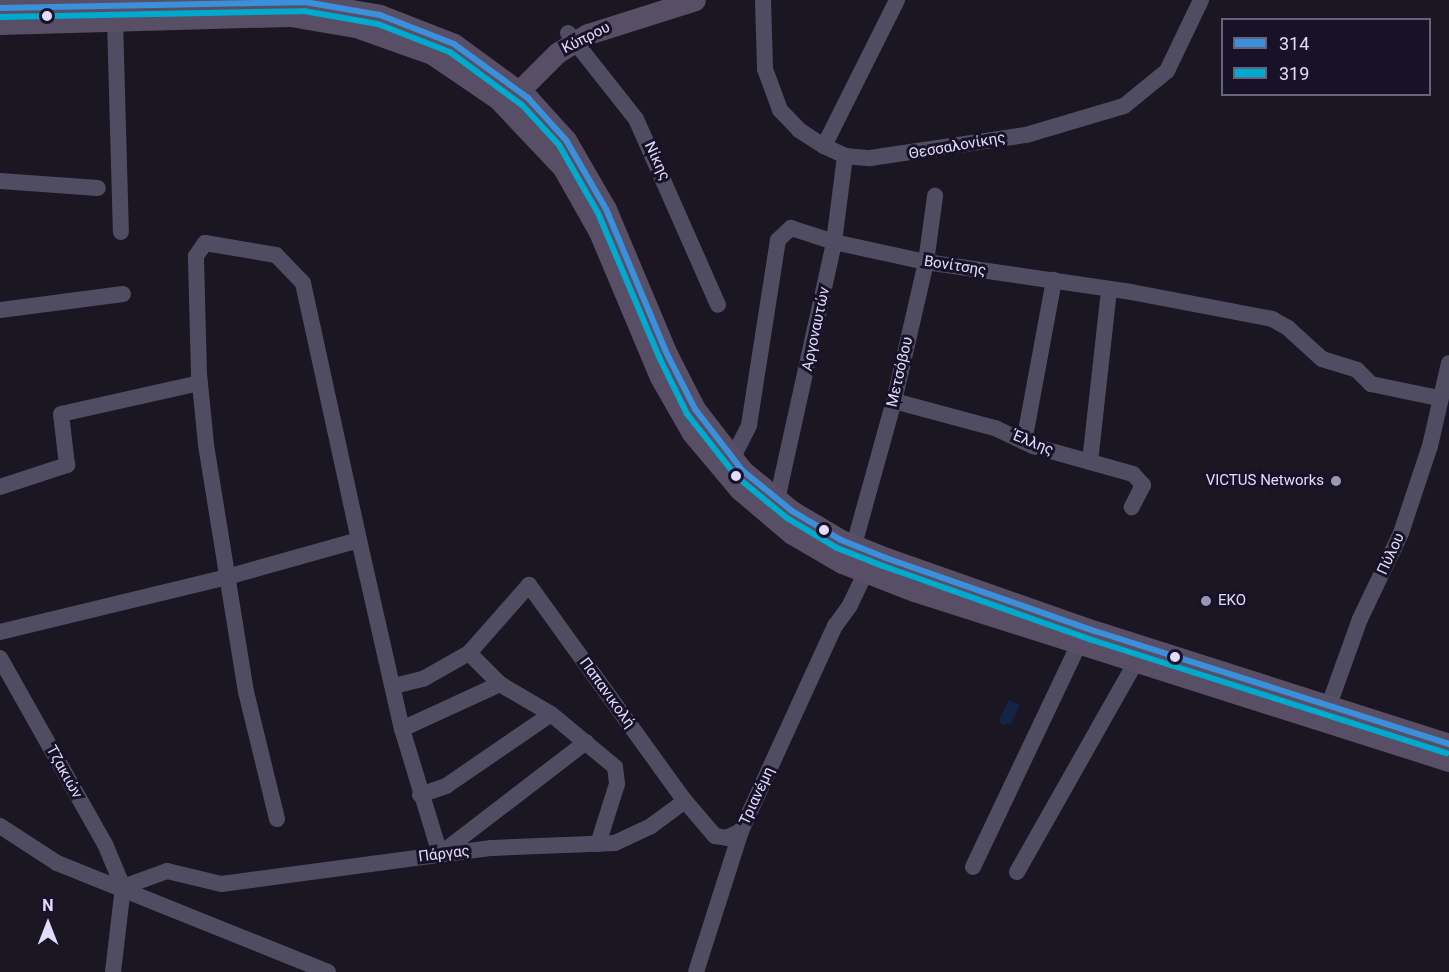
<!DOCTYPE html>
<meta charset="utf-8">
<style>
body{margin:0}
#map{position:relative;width:1449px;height:972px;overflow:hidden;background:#1a1723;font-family:Roboto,sans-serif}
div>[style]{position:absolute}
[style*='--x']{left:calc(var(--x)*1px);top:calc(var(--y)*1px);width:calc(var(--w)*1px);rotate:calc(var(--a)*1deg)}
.water>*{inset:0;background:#142447}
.minor>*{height:16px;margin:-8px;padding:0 8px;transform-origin:8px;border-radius:8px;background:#504d63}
.major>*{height:21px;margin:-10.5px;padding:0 10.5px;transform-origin:10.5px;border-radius:10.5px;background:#584e66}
.bus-1>*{height:6px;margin:-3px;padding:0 3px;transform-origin:3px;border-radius:3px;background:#3a90db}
.bus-2>*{height:6px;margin:-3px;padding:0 3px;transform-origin:3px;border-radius:3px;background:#00a9ce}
.dots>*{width:16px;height:16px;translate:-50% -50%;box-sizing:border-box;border:3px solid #171228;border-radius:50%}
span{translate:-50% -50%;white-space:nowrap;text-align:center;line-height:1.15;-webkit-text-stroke:6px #171228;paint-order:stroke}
.street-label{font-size:15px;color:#e2dcfc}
.poi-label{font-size:15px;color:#e2dcfc}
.right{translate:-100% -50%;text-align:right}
.left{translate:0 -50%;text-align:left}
.legend{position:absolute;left:1221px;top:18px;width:210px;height:78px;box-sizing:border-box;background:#171228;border:2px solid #68637d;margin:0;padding:8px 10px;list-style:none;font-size:18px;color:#e2dcfc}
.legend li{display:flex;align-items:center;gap:12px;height:30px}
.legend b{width:30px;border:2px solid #68637d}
.north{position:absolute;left:18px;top:894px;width:60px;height:60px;-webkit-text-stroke:4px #171228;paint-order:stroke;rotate:0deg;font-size:16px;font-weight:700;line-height:24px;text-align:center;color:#e2dcfc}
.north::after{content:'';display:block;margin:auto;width:21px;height:27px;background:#e2dcfc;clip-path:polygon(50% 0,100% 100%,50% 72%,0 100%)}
</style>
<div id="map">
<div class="water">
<div style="clip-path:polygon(1009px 700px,1020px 705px,1011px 724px,1002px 725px,999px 720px)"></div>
</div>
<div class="minor">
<div style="--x:763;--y:0;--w:69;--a:88.3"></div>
<div style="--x:765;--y:69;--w:44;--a:69.9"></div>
<div style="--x:780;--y:110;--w:28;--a:46"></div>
<div style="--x:799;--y:130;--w:30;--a:33"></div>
<div style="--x:824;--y:146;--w:23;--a:25"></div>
<div style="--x:845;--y:156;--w:25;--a:5"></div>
<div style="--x:870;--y:158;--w:158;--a:-8.4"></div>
<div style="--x:1026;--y:135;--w:102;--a:-16.5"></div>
<div style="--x:1124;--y:106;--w:55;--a:-39.1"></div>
<div style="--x:1167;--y:71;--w:79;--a:-64.4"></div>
<div style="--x:115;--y:21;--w:211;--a:88.4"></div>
<div style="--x:568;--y:33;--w:110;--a:51.7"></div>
<div style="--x:636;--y:119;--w:203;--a:66.2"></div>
<div style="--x:824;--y:146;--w:163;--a:-63.4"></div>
<div style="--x:0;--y:181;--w:98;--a:4.1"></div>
<div style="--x:0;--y:310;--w:124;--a:-7.4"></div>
<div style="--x:894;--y:401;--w:105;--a:15"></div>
<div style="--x:995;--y:428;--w:42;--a:25.3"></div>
<div style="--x:1033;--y:446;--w:104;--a:15.6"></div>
<div style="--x:1133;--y:474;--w:15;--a:48"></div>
<div style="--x:1143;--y:485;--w:25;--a:117"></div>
<div style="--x:1024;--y:442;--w:165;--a:-79.5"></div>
<div style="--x:732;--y:459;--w:38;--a:-63"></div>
<div style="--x:749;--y:425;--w:187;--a:-81.1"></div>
<div style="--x:778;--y:240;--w:18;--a:-43"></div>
<div style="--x:791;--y:228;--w:45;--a:18"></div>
<div style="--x:834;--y:242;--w:94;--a:12.3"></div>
<div style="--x:926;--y:262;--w:207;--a:8.3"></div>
<div style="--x:1131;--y:292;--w:144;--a:10.8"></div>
<div style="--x:1272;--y:319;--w:18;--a:29"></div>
<div style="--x:1288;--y:328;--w:46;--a:42.4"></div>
<div style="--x:1322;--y:359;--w:37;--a:17"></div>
<div style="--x:1357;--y:370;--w:20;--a:45"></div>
<div style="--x:1371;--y:384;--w:68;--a:11.8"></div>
<div style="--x:1090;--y:462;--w:174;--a:-83.7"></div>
<div style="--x:0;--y:487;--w:71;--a:-18.2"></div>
<div style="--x:67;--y:465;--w:51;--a:-96.7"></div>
<div style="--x:61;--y:414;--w:142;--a:-12.6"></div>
<div style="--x:777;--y:500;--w:264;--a:-77.5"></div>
<div style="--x:834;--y:242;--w:87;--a:-82.7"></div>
<div style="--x:854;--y:545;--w:149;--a:-74.5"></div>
<div style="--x:894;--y:401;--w:143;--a:-77"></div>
<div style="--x:926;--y:262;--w:67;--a:-82.2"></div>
<div style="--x:0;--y:632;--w:234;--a:-13.6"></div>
<div style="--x:227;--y:577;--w:137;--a:-15.7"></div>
<div style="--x:359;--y:540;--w:194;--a:77.2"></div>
<div style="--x:402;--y:729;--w:131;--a:73.1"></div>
<div style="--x:440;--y:854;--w:184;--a:-37.5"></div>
<div style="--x:469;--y:653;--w:44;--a:45"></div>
<div style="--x:0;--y:658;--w:214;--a:60.6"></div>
<div style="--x:105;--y:844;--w:47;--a:67.3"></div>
<div style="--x:394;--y:686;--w:30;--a:-14"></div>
<div style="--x:423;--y:679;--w:53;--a:-29.5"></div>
<div style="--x:469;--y:653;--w:91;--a:-48.6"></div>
<div style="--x:529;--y:585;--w:266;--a:54.2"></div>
<div style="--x:1329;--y:705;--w:91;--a:-70.2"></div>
<div style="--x:1360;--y:619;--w:95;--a:-64.5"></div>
<div style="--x:1401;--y:533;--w:92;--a:-71.6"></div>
<div style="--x:1430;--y:446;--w:85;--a:-77.1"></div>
<div style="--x:402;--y:729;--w:108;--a:-24.7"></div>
<div style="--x:500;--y:684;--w:59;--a:30.5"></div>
<div style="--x:551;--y:714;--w:83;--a:39.6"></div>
<div style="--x:615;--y:767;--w:17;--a:83"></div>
<div style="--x:617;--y:784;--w:63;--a:107.6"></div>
<div style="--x:420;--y:795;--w:28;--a:-19"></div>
<div style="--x:446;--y:786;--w:127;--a:-34.4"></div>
<div style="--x:277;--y:819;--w:131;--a:-103.7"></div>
<div style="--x:246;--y:692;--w:251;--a:-99.2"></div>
<div style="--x:206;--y:444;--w:70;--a:-95.7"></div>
<div style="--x:199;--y:374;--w:118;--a:-91.5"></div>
<div style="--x:196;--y:256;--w:16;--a:-55"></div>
<div style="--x:205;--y:243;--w:72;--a:9.6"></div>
<div style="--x:276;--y:255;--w:39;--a:46"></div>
<div style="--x:303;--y:283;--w:263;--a:77.7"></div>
<div style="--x:0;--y:826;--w:68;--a:33"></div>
<div style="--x:57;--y:863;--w:292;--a:21.9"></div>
<div style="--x:973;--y:867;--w:249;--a:-64.6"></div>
<div style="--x:1017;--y:872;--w:244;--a:-60.5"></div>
<div style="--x:123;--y:887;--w:47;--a:-20"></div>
<div style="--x:167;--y:871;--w:56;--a:13.5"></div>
<div style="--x:221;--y:884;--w:273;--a:-7.6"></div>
<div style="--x:492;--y:848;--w:123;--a:-2.3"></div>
<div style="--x:615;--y:843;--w:40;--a:-25"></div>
<div style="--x:651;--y:826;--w:42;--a:-36.3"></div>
<div style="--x:685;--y:801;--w:46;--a:49.4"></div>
<div style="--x:715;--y:836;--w:12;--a:9"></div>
<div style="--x:727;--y:838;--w:16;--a:-27"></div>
<div style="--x:113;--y:972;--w:86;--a:-83.3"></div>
<div style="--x:696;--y:972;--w:148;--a:-72.3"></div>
<div style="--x:741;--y:831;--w:226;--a:-65.4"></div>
<div style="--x:835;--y:626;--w:26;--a:-54"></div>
<div style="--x:850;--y:605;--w:47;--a:-64.5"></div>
</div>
<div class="major">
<div style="--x:0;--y:8;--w:305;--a:-1.1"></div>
<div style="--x:305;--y:2;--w:76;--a:9.8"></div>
<div style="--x:380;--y:15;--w:79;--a:21.4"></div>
<div style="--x:454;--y:44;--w:92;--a:36.1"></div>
<div style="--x:528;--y:98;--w:57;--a:47.9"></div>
<div style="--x:566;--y:140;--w:80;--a:59.9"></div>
<div style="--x:606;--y:209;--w:157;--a:67.2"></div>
<div style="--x:667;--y:354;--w:62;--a:63"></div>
<div style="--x:695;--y:409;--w:78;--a:52.3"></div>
<div style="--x:743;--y:471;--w:63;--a:39.2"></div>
<div style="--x:792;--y:511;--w:57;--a:30.6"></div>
<div style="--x:841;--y:540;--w:48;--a:21.8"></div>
<div style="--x:886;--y:558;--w:221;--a:19.3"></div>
<div style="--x:1095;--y:631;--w:372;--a:17.7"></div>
<div style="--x:0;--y:24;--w:290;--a:-1.6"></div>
<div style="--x:290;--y:16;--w:67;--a:9.5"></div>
<div style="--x:356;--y:27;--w:81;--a:19.6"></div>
<div style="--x:432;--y:54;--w:80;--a:34.3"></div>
<div style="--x:498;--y:99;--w:95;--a:46.7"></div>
<div style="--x:563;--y:168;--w:73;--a:60.6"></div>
<div style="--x:599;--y:232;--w:157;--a:67.2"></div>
<div style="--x:660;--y:377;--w:64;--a:60.3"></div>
<div style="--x:692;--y:433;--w:75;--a:49.9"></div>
<div style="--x:740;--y:490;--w:68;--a:40.2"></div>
<div style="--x:792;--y:534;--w:58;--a:30.1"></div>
<div style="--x:842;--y:563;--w:77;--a:21.3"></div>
<div style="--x:914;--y:591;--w:561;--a:17.63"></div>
<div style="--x:507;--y:95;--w:14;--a:-21"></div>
<div style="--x:520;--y:90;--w:52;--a:-45"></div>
<div style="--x:557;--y:53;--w:36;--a:-32"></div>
<div style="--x:588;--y:34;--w:112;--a:-17.6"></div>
</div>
<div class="bus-1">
<div style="--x:0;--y:8;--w:305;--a:-1.1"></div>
<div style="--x:305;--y:2;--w:76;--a:9.8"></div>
<div style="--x:380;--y:15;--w:79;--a:21.4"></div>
<div style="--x:454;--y:44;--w:92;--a:36.1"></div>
<div style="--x:528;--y:98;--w:57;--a:47.9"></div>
<div style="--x:566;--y:140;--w:80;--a:59.9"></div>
<div style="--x:606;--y:209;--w:157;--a:67.2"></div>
<div style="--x:667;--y:354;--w:62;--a:63"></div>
<div style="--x:695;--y:409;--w:78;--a:52.3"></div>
<div style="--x:743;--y:471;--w:63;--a:39.2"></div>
<div style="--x:792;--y:511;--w:57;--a:30.6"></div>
<div style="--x:841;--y:540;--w:48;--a:21.8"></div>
<div style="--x:886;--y:558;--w:221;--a:19.3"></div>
<div style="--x:1095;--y:631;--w:372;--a:17.7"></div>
</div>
<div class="bus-2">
<div style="--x:0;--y:17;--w:304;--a:-1.1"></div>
<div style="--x:304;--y:11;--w:75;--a:10"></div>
<div style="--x:378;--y:24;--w:77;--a:21.3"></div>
<div style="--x:450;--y:52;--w:89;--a:36.4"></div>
<div style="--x:522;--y:105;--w:54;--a:47.2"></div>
<div style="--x:559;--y:145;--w:78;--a:60.2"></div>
<div style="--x:598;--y:213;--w:156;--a:67"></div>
<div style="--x:659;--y:357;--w:64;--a:63.8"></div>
<div style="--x:687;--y:414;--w:80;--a:51.6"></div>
<div style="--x:737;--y:477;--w:65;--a:39.4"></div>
<div style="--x:787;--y:518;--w:58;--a:31"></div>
<div style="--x:837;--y:548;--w:49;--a:21.4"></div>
<div style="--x:883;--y:566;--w:222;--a:19.5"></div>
<div style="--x:1092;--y:640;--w:372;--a:17.7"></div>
</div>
<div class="dots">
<div style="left:47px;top:16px;background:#e2dcfc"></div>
<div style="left:736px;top:476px;background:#e2dcfc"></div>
<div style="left:1336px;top:481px;background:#9c97b0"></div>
<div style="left:824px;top:530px;background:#e2dcfc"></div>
<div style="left:1206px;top:601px;background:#9c97b0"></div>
<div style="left:1175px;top:657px;background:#e2dcfc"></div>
</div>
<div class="street-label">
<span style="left:586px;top:38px;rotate:-27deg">Κύπρου</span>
<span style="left:957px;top:146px;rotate:-10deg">Θεσσαλονίκης</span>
<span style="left:657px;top:161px;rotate:65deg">Νίκης</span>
<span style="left:955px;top:266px;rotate:9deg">Βονίτσης</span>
<span style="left:816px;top:329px;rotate:-78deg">Αργοναυτών</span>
<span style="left:900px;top:372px;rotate:-77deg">Μετσόβου</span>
<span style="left:1033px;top:443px;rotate:22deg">Έλλης</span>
<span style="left:1391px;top:554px;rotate:-65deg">Πύλου</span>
<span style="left:607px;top:693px;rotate:54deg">Παπανικολή</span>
<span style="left:64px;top:772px;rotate:61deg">Τζακιών</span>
<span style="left:757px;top:796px;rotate:-65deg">Τριανέμη</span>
<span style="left:444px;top:854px;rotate:-7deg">Πάργας</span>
</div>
<div class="poi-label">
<span class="right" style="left:1324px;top:481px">VICTUS Networks</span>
<span class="left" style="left:1218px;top:601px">EKO</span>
</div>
<ul class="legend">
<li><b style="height:8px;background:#3a90db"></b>314</li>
<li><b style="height:8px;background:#00a9ce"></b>319</li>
</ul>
<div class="north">N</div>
</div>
